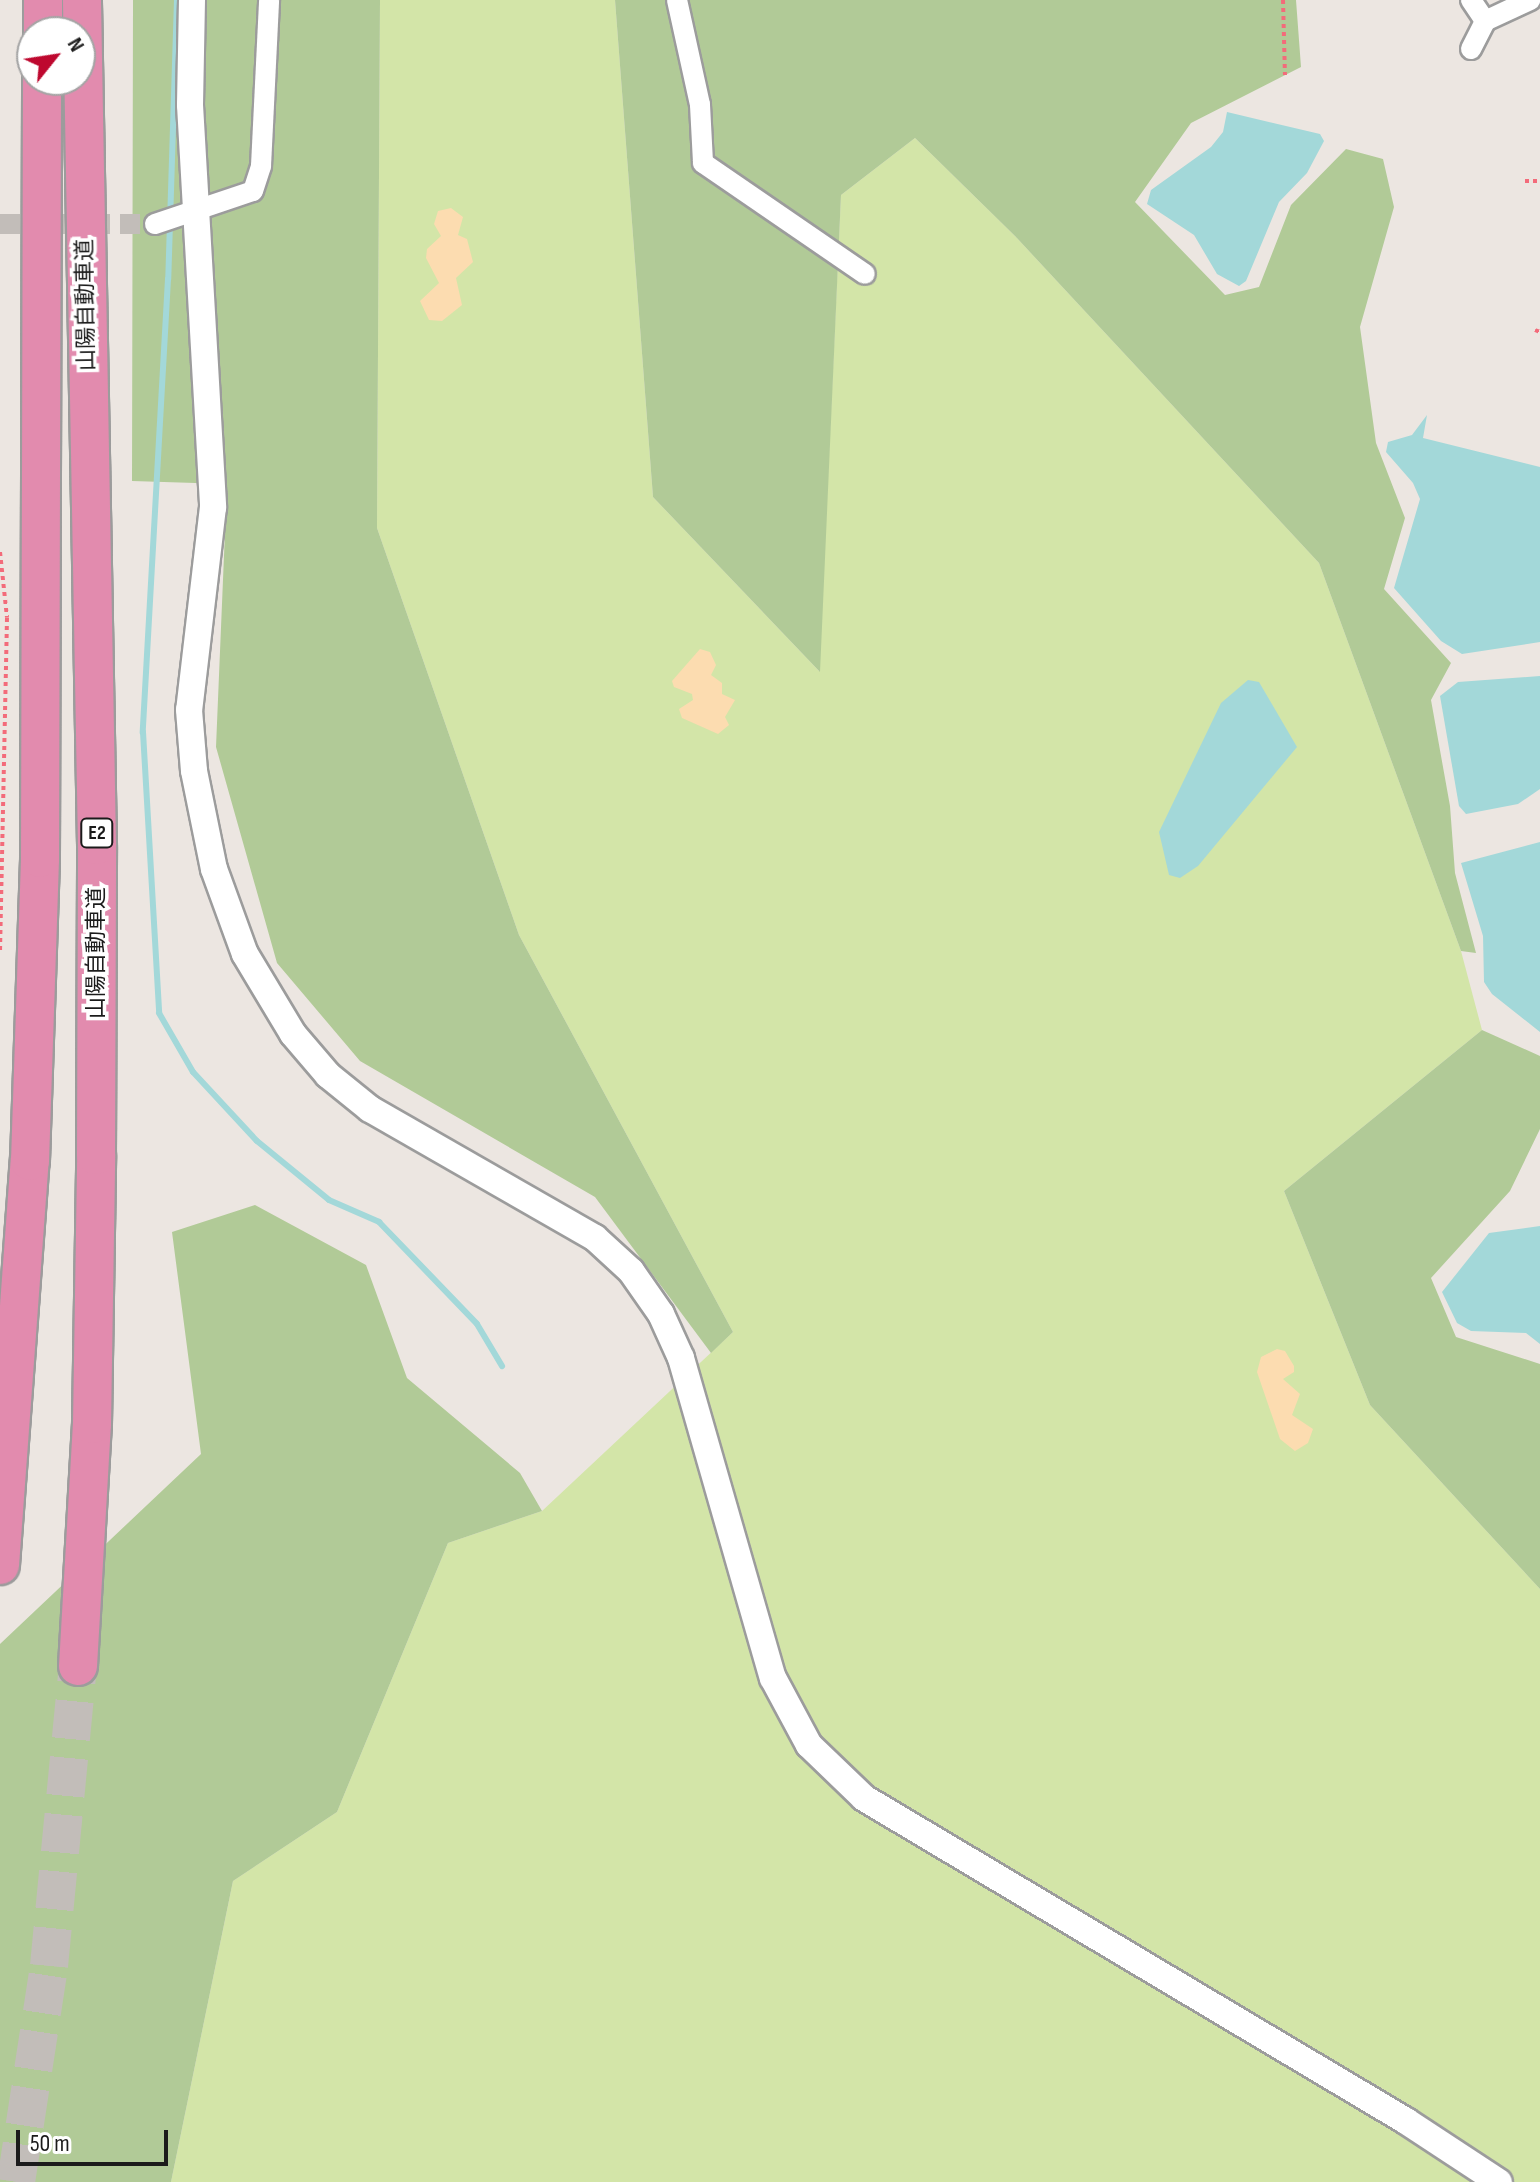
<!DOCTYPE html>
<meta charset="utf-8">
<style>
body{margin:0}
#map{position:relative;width:1540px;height:2182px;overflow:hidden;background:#ece6e1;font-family:"Sofia Sans Condensed","Noto Sans JP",sans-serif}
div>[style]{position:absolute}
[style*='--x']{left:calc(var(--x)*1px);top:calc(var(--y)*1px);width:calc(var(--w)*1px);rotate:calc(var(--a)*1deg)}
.grass>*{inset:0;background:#d3e5a8}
.forest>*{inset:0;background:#b1ca97}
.sand>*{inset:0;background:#fcdcb0}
.water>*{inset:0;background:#a3d8d9}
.stream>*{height:6px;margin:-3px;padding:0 3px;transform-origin:3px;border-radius:3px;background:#a3d8d9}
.minor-tunnel>*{height:20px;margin-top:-10px;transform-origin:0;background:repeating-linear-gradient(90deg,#c2bdb9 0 20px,transparent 0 30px)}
.motorway-tunnel>*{height:38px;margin-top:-19px;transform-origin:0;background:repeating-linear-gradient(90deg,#c2bdb9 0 38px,transparent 0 57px)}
.path>*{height:4px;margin-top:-2px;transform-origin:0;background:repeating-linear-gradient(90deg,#f36b7a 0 4px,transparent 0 8px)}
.roads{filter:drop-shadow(2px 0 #9c9c9c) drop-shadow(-2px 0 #9c9c9c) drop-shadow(0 2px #9c9c9c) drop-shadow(0 -2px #9c9c9c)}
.minor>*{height:20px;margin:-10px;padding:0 10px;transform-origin:10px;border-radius:10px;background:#fff}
.tertiary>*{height:26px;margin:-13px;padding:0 13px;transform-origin:13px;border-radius:13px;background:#fff}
.motorway>*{height:38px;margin:-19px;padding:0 19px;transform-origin:19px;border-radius:19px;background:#e28bae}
span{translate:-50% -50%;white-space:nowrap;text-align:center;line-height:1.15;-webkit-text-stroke:7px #fff;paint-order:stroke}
.shield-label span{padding:2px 6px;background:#fff;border:2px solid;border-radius:6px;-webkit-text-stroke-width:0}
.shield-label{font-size:20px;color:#1b1b1b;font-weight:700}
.street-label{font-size:22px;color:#1b1b1b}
.north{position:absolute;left:16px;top:16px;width:80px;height:80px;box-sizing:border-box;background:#fff;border:2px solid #a4a4a4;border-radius:50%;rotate:60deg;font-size:22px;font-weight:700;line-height:32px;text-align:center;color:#1b1b1b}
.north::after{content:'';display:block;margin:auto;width:28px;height:36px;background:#be082f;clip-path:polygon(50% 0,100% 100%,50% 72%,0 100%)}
.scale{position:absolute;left:16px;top:2130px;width:152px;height:36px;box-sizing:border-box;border:4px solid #1b1b1b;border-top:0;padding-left:10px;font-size:24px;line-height:28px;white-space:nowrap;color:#1b1b1b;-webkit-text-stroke:6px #fff;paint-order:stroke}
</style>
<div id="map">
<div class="grass">
<div style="clip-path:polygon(380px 0,615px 0,653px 497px,819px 671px,841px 195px,915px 138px,1015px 236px,1319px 563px,1461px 951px,1482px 1030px,1284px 1191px,1370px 1405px,1540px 1589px,1540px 2182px,171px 2182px,233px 1881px,337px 1812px,448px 1543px,542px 1511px,733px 1332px,519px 935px,377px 528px)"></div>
</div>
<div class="forest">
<div style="clip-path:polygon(133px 0,380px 0,377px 528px,519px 935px,733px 1332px,711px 1353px,595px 1197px,360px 1061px,277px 963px,216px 747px,227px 484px,132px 481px)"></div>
<div style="clip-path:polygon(615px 0,1296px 0,1301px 67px,1191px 123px,1135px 202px,1225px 295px,1259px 287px,1291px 205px,1346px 149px,1383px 159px,1394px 207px,1360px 327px,1376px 443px,1405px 518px,1384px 589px,1451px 663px,1431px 700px,1450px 806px,1455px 873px,1476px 953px,1461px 951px,1319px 563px,1015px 236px,915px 138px,841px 195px,820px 672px,653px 497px)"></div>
<div style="clip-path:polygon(1482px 1030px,1540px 1056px,1540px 1129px,1510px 1191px,1431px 1278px,1456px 1337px,1540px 1364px,1540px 1589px,1370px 1405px,1284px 1191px)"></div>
<div style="clip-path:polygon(255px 1205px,366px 1265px,407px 1378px,520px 1473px,542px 1511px,448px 1543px,337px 1812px,233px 1881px,171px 2182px,0 2182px,0 1644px,201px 1454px,172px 1232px)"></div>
</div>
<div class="sand">
<div style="clip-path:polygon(451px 208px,463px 217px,458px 235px,467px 239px,473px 262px,456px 278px,462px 305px,442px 321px,429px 320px,420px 301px,439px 283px,426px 258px,427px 249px,441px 236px,434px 224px,438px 211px)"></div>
<div style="clip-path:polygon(700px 649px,710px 652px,716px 665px,711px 675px,722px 683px,722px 694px,735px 700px,725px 717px,729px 725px,718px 734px,682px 718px,679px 709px,693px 700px,692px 694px,674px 687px,672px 681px)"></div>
<div style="clip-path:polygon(1277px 1349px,1285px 1351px,1294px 1366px,1294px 1372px,1283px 1379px,1300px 1394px,1292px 1415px,1313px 1429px,1308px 1443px,1295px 1451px,1280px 1439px,1257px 1372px,1261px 1357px)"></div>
</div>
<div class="water">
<div style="clip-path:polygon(1227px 112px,1320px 134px,1324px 141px,1307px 173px,1279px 202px,1246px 281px,1239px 286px,1217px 274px,1194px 235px,1147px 204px,1151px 190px,1211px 147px,1223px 132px)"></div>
<div style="clip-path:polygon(1427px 415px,1423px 438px,1540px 467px,1540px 642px,1462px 654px,1441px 641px,1394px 588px,1420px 499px,1413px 483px,1386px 452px,1388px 442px,1412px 435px)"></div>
<div style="clip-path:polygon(1540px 676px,1540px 789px,1518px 804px,1466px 814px,1459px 806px,1440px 696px,1458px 682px)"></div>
<div style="clip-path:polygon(1248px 680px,1259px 682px,1297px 747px,1198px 866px,1180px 878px,1169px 875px,1159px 832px,1221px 703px)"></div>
<div style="clip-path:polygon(1540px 842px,1540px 1032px,1492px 994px,1484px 982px,1483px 936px,1461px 863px)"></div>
<div style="clip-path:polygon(1540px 1226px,1540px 1344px,1526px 1333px,1471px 1331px,1457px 1323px,1442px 1292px,1489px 1233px)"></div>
</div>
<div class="stream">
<div style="--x:177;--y:0;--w:279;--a:91.8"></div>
<div style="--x:168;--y:279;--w:454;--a:93.2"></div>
<div style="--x:143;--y:732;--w:281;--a:86.7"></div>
<div style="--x:159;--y:1013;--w:68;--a:60"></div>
<div style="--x:193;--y:1072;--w:94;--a:47.2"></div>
<div style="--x:257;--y:1141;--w:93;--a:39.3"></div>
<div style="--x:329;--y:1200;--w:55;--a:23.7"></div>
<div style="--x:379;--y:1222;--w:141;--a:46.1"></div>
<div style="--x:477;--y:1324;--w:49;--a:59.2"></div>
</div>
<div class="minor-tunnel">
<div style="--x:0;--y:224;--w:155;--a:0"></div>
</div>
<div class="motorway-tunnel">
<div style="--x:16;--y:2182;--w:219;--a:-81.3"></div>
<div style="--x:49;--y:1966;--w:301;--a:-84.5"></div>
</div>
<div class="path">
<div style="--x:1283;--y:0;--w:75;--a:88.5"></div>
<div style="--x:1525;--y:181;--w:15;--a:0"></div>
<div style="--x:1535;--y:330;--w:5;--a:22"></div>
<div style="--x:0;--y:552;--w:66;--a:83.9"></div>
<div style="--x:7;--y:618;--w:332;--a:91.2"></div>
</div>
<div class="roads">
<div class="minor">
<div style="--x:677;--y:0;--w:107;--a:77.6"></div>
<div style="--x:700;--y:105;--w:58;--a:87"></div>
<div style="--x:703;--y:163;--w:196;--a:34.4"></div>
<div style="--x:1471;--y:0;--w:25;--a:56"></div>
<div style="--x:1471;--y:49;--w:31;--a:-63"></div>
<div style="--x:1485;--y:21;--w:50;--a:-25"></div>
<div style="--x:155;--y:224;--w:103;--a:-18.6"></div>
<div style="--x:253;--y:191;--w:26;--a:-72"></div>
<div style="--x:261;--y:166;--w:166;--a:-87.2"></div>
</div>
<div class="tertiary">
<div style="--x:192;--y:0;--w:105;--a:91.1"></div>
<div style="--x:190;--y:105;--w:403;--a:86.7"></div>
<div style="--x:213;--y:507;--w:204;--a:96.7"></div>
<div style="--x:189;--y:710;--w:61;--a:85.3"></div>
<div style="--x:194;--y:771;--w:100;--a:78.5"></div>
<div style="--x:214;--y:869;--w:90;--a:70"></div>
<div style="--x:245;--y:954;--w:93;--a:59"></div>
<div style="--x:293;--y:1034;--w:54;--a:49.5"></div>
<div style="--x:328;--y:1075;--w:54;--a:39"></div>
<div style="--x:370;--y:1109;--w:259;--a:29.8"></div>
<div style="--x:595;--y:1238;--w:49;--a:42.5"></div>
<div style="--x:631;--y:1271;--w:52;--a:55.1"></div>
<div style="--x:661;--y:1314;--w:48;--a:65.6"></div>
<div style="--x:681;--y:1358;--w:333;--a:74"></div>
<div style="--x:773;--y:1678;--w:76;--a:61.8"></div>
<div style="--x:809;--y:1745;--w:76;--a:43.9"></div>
<div style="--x:864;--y:1798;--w:631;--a:30.79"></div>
<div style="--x:1406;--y:2121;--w:111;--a:33.3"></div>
</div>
<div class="motorway">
<div style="--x:43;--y:32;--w:32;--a:-90"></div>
<div style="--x:0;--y:1565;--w:405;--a:-85.8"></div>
<div style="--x:30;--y:1161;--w:303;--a:-88.1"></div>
<div style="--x:40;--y:858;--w:778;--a:-89.85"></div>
<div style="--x:78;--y:1666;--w:242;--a:-86.7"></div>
<div style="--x:92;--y:1424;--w:269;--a:-89.1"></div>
<div style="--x:96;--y:1155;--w:310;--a:-89.8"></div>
<div style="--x:97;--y:845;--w:845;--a:-91.02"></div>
</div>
</div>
<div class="shield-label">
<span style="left:97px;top:833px">E2</span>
</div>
<div class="street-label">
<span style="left:86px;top:305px;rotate:-91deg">山陽自動車道</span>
<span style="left:97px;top:953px;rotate:-90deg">山陽自動車道</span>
</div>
<div class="north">N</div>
<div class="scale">50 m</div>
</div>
